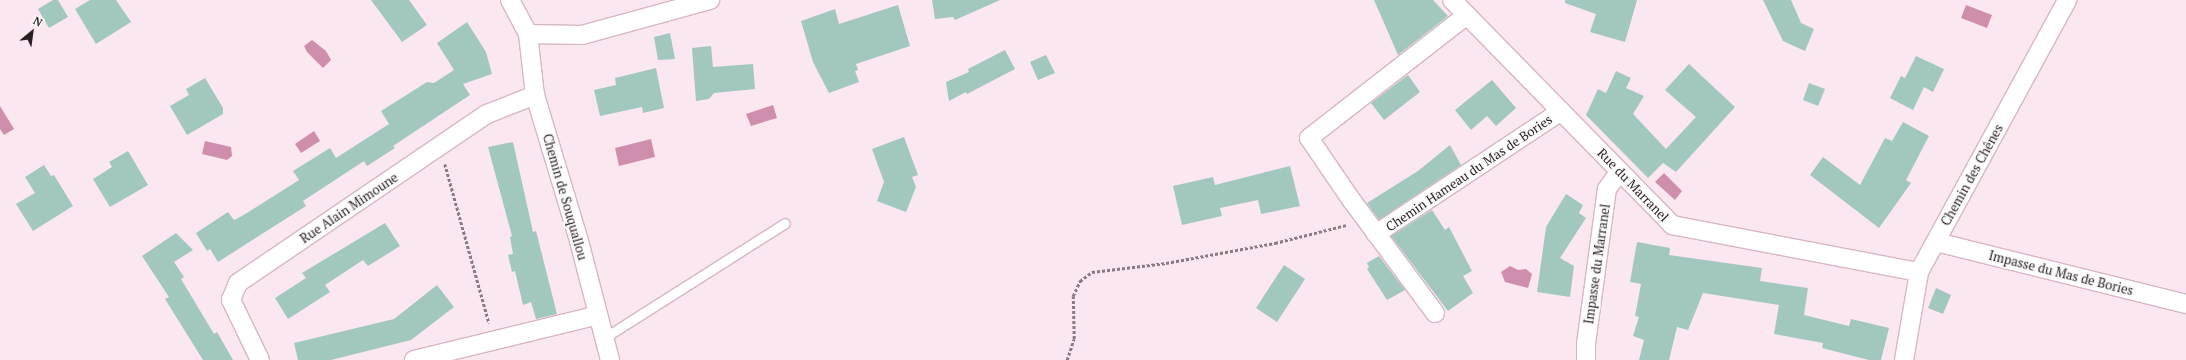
<!DOCTYPE html>
<meta charset="utf-8">
<style>
body{margin:0}
#map{position:relative;width:2186px;height:360px;overflow:hidden;background:#fbe7ef;font-family:"PT Serif",serif}
div>[style]{position:absolute}
[style*='--x']{left:calc(var(--x)*1px);top:calc(var(--y)*1px);width:calc(var(--w)*1px);rotate:calc(var(--a)*1deg)}
.water>*{inset:0;background:#cf8fac}
.building>*{inset:0;background:#a2c7be}
.path>*{height:2.5px;margin-top:-1.25px;transform-origin:0;background:repeating-linear-gradient(90deg,#8a7b81 0 3px,transparent 0 5px)}
.roads{filter:drop-shadow(1px 0 #d7b7c5) drop-shadow(-1px 0 #d7b7c5) drop-shadow(0 1px #d7b7c5) drop-shadow(0 -1px #d7b7c5)}
.lane>*{height:9px;margin:-4.5px;padding:0 4.5px;transform-origin:4.5px;border-radius:4.5px;background:#fff}
.street>*{height:18px;margin:-9px;padding:0 9px;transform-origin:9px;border-radius:9px;background:#fff}
span{translate:-50% -50%;white-space:nowrap;text-align:center;line-height:1.15;-webkit-text-stroke:4px #fafafa;paint-order:stroke}
.street-label{font-size:13px;color:#2a1e23}
.north{position:absolute;left:12px;top:12px;width:40px;height:40px;-webkit-text-stroke:3px #fafafa;paint-order:stroke;rotate:29deg;font-size:11px;font-weight:700;line-height:16px;text-align:center;color:#2a1e23}
.north::after{content:'';display:block;margin:auto;width:14px;height:18px;background:#2a1e23;clip-path:polygon(50% 0,100% 100%,50% 72%,0 100%)}
</style>
<div id="map">
<div class="water">
<div style="clip-path:polygon(1966px 5px,1992px 15px,1987px 28px,1961px 18px)"></div>
<div style="clip-path:polygon(312px 40px,326px 51px,331px 60px,323px 68px,307px 52px,304px 46px)"></div>
<div style="clip-path:polygon(773px 105px,777px 118px,751px 126px,746px 114px)"></div>
<div style="clip-path:polygon(0 106px,14px 129px,4px 135px,0 129px)"></div>
<div style="clip-path:polygon(314px 131px,320px 141px,301px 153px,295px 144px)"></div>
<div style="clip-path:polygon(651px 139px,655px 157px,619px 166px,615px 148px)"></div>
<div style="clip-path:polygon(205px 141px,231px 147px,232px 156px,227px 160px,202px 154px)"></div>
<div style="clip-path:polygon(1664px 173px,1682px 191px,1675px 200px,1655px 182px)"></div>
<div style="clip-path:polygon(1510px 266px,1518px 270px,1526px 269px,1532px 274px,1528px 288px,1505px 282px,1501px 272px)"></div>
</div>
<div class="building">
<div style="clip-path:polygon(53px 0,58px 0,68px 17px,49px 28px,38px 9px)"></div>
<div style="clip-path:polygon(90px 0,116px 0,131px 22px,96px 44px,75px 9px)"></div>
<div style="clip-path:polygon(371px 0,409px 0,427px 25px,402px 42px)"></div>
<div style="clip-path:polygon(932px 0,1000px 0,955px 20px,953px 17px,935px 19px)"></div>
<div style="clip-path:polygon(1374px 0,1433px 0,1448px 16px,1398px 55px)"></div>
<div style="clip-path:polygon(1565px 0,1637px 0,1625px 42px,1590px 32px,1596px 14px,1565px 3px)"></div>
<div style="clip-path:polygon(1763px 0,1791px 0,1801px 23px,1814px 29px,1805px 51px,1783px 41px)"></div>
<div style="clip-path:polygon(898px 5px,910px 46px,856px 64px,858px 70px,855px 71px,859px 82px,829px 93px,813px 62px,801px 21px,835px 9px,839px 24px)"></div>
<div style="clip-path:polygon(467px 22px,486px 52px,492px 74px,463px 84px,470px 95px,393px 146px,395px 148px,367px 166px,364px 161px,303px 201px,306px 206px,218px 262px,210px 249px,207px 251px,196px 233px,228px 212px,234px 220px,242px 216px,299px 180px,293px 171px,330px 148px,336px 158px,389px 124px,381px 111px,427px 82px,434px 83px,454px 70px,437px 43px)"></div>
<div style="clip-path:polygon(670px 33px,675px 59px,658px 60px,654px 37px)"></div>
<div style="clip-path:polygon(711px 46px,713px 67px,753px 64px,755px 89px,714px 93px,709px 99px,696px 101px,692px 48px)"></div>
<div style="clip-path:polygon(1005px 50px,1015px 69px,967px 94px,966px 92px,949px 101px,946px 82px,969px 72px,968px 69px)"></div>
<div style="clip-path:polygon(1046px 55px,1055px 73px,1038px 80px,1030px 62px)"></div>
<div style="clip-path:polygon(1916px 56px,1944px 69px,1933px 92px,1924px 87px,1913px 110px,1890px 98px,1901px 76px,1905px 78px)"></div>
<div style="clip-path:polygon(1689px 64px,1735px 107px,1676px 172px,1663px 163px,1648px 178px,1586px 115px,1598px 89px,1606px 93px,1616px 71px,1631px 78px,1626px 88px,1644px 96px,1633px 114px,1666px 149px,1696px 117px,1665px 90px)"></div>
<div style="clip-path:polygon(656px 68px,664px 108px,643px 113px,642px 107px,600px 116px,594px 90px,616px 85px,615px 78px)"></div>
<div style="clip-path:polygon(1408px 75px,1420px 92px,1384px 120px,1371px 103px)"></div>
<div style="clip-path:polygon(205px 78px,223px 108px,223px 114px,187px 135px,170px 106px,189px 95px,186px 89px)"></div>
<div style="clip-path:polygon(1492px 80px,1516px 108px,1496px 126px,1487px 116px,1471px 130px,1455px 110px)"></div>
<div style="clip-path:polygon(1809px 83px,1825px 89px,1818px 106px,1803px 100px)"></div>
<div style="clip-path:polygon(1903px 122px,1929px 136px,1906px 180px,1911px 183px,1879px 228px,1810px 175px,1823px 157px,1860px 185px,1885px 138px,1892px 141px)"></div>
<div style="clip-path:polygon(904px 137px,918px 175px,912px 177px,916px 187px,906px 212px,877px 201px,884px 182px,872px 149px)"></div>
<div style="clip-path:polygon(513px 142px,533px 232px,536px 231px,557px 314px,536px 319px,531px 302px,523px 305px,515px 271px,512px 272px,508px 255px,513px 254px,510px 237px,512px 236px,488px 147px)"></div>
<div style="clip-path:polygon(1450px 145px,1461px 165px,1379px 220px,1367px 203px,1418px 171px)"></div>
<div style="clip-path:polygon(128px 151px,148px 185px,110px 207px,93px 179px,112px 167px,109px 162px)"></div>
<div style="clip-path:polygon(44px 165px,51px 176px,54px 175px,73px 206px,33px 231px,16px 204px,35px 193px,25px 177px)"></div>
<div style="clip-path:polygon(1290px 166px,1300px 206px,1261px 214px,1258px 200px,1220px 208px,1222px 216px,1182px 225px,1173px 186px,1213px 177px,1215px 185px)"></div>
<div style="clip-path:polygon(1566px 194px,1583px 205px,1579px 213px,1586px 218px,1560px 258px,1574px 266px,1570px 297px,1537px 292px,1546px 227px)"></div>
<div style="clip-path:polygon(1432px 210px,1445px 230px,1449px 227px,1472px 271px,1463px 276px,1473px 293px,1448px 311px,1391px 236px)"></div>
<div style="clip-path:polygon(385px 223px,400px 246px,368px 266px,363px 260px,325px 285px,330px 292px,288px 319px,275px 298px,306px 278px,302px 273px)"></div>
<div style="clip-path:polygon(176px 233px,193px 250px,174px 262px,184px 277px,181px 279px,214px 334px,217px 332px,233px 360px,203px 360px,165px 299px,169px 297px,142px 256px)"></div>
<div style="clip-path:polygon(1637px 242px,1670px 248px,1669px 255px,1762px 268px,1760px 281px,1808px 288px,1804px 315px,1849px 326px,1851px 319px,1889px 328px,1881px 360px,1869px 360px,1822px 348px,1823px 343px,1774px 334px,1779px 305px,1703px 293px,1688px 330px,1677px 327px,1669px 360px,1639px 360px,1644px 340px,1633px 336px,1639px 317px,1635px 316px,1641px 284px,1630px 282px)"></div>
<div style="clip-path:polygon(1379px 256px,1405px 290px,1387px 300px,1367px 269px,1369px 267px,1367px 263px)"></div>
<div style="clip-path:polygon(1284px 265px,1305px 279px,1277px 322px,1256px 308px)"></div>
<div style="clip-path:polygon(437px 285px,454px 307px,411px 340px,331px 360px,298px 360px,294px 343px,394px 319px)"></div>
<div style="clip-path:polygon(1936px 288px,1951px 295px,1943px 314px,1928px 308px)"></div>
</div>
<div class="path">
<div style="--x:445;--y:164;--w:165;--a:74.5"></div>
<div style="--x:1067;--y:360;--w:22;--a:-72"></div>
<div style="--x:1074;--y:339;--w:43;--a:-91.3"></div>
<div style="--x:1073;--y:296;--w:17;--a:-65"></div>
<div style="--x:1080;--y:281;--w:15;--a:-37"></div>
<div style="--x:1092;--y:272;--w:75;--a:-6.9"></div>
<div style="--x:1166;--y:263;--w:111;--a:-10.4"></div>
<div style="--x:1275;--y:243;--w:73;--a:-14.2"></div>
</div>
<div class="roads">
<div class="lane">
<div style="--x:604;--y:338;--w:214;--a:-32.4"></div>
</div>
<div class="street">
<div style="--x:510;--y:0;--w:38;--a:62"></div>
<div style="--x:528;--y:34;--w:54;--a:1.1"></div>
<div style="--x:582;--y:35;--w:133;--a:-15.3"></div>
<div style="--x:1452;--y:0;--w:315;--a:45.6"></div>
<div style="--x:1672;--y:225;--w:251;--a:10.8"></div>
<div style="--x:528;--y:34;--w:61;--a:83.5"></div>
<div style="--x:535;--y:95;--w:152;--a:73.2"></div>
<div style="--x:579;--y:241;--w:123;--a:75.4"></div>
<div style="--x:1376;--y:234;--w:222;--a:-33.6"></div>
<div style="--x:1936;--y:242;--w:258;--a:13.9"></div>
<div style="--x:1435;--y:313;--w:139;--a:-126.5"></div>
<div style="--x:1352;--y:201;--w:76;--a:-124.3"></div>
<div style="--x:1309;--y:138;--w:200;--a:-37.9"></div>
<div style="--x:260;--y:360;--w:67;--a:-115.8"></div>
<div style="--x:231;--y:300;--w:18;--a:-68"></div>
<div style="--x:238;--y:283;--w:301;--a:-34.2"></div>
<div style="--x:487;--y:114;--w:52;--a:-21.6"></div>
<div style="--x:414;--y:360;--w:189;--a:-13.7"></div>
<div style="--x:1586;--y:360;--w:16;--a:-90"></div>
<div style="--x:1586;--y:344;--w:156;--a:-82.3"></div>
<div style="--x:1607;--y:189;--w:22;--a:-54"></div>
<div style="--x:1904;--y:360;--w:89;--a:-80.3"></div>
<div style="--x:1919;--y:272;--w:310;--a:-61.4"></div>
</div>
</div>
<div class="street-label">
<span style="left:1469px;top:173px;rotate:-34deg">Chemin Hameau du Mas de Bories</span>
<span style="left:1972px;top:175px;rotate:-61deg">Chemin des Chênes</span>
<span style="left:1633px;top:185px;rotate:46deg">Rue du Marranel</span>
<span style="left:565px;top:197px;rotate:74deg">Chemin de Souquallou</span>
<span style="left:349px;top:208px;rotate:-34deg">Rue Alain Mimoune</span>
<span style="left:1597px;top:264px;rotate:-82deg">Impasse du Marranel</span>
<span style="left:2061px;top:273px;rotate:14deg">Impasse du Mas de Bories</span>
</div>
<div class="north">N</div>
</div>
